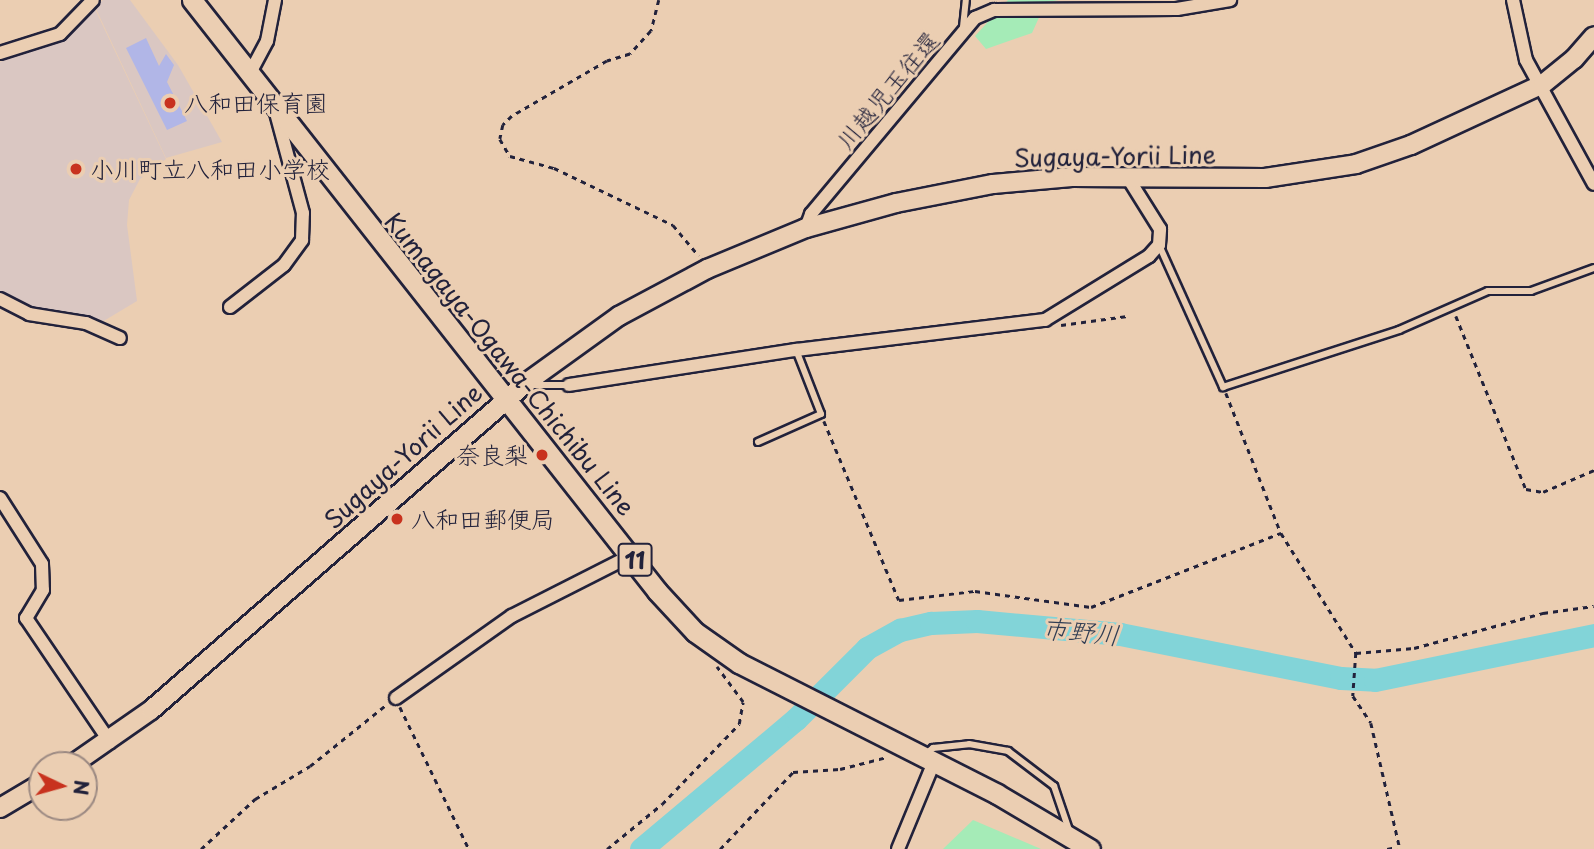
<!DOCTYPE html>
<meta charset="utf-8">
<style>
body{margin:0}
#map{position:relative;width:1594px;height:849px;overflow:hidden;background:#ebceb2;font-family:"Playpen Sans","Klee One",sans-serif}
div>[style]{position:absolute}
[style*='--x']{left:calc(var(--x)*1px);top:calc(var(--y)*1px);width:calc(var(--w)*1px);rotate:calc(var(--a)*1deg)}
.built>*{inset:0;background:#dac7c2}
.green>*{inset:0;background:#a5ebb7}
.river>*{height:23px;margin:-11.5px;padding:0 11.5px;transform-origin:11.5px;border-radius:11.5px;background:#82d4d8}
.building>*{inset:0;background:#b1b6e7}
.path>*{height:2.5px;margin-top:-1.25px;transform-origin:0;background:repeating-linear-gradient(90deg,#22223b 0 5px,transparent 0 10px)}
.roads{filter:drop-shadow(2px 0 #22223b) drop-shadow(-2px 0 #22223b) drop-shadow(0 2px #22223b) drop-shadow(0 -2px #22223b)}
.service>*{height:6px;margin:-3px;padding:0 3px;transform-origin:3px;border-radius:3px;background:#ebceb2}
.minor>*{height:12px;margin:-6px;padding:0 6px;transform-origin:6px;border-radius:6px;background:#ebceb2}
.secondary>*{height:18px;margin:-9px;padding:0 9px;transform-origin:9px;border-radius:9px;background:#ebceb2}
.primary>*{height:19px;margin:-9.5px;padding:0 9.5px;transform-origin:9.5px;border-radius:9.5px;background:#ebceb2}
.dots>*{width:19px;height:19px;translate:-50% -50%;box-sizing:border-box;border:4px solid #ebceb2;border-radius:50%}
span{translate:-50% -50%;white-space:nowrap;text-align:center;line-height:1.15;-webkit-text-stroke:6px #ebceb2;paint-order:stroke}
.shield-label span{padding:2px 5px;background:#ebceb2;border:2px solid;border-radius:5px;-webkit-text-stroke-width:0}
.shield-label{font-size:23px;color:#22223b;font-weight:700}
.street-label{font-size:24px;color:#22223b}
.poi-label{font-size:24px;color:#22223b}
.left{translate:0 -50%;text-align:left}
.right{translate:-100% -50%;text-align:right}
.water-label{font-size:26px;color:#303d53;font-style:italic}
.north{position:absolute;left:28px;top:751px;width:70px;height:70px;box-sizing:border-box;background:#ebceb2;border:2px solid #9b8982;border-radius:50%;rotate:95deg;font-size:19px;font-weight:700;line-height:28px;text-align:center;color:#22223b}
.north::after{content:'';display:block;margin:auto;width:24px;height:32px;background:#c8321e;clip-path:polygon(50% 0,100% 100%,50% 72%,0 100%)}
</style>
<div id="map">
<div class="built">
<div style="clip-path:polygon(103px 0,130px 0,178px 65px,222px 142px,166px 158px,95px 7px)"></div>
<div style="clip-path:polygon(95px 9px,166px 159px,140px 179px,129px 200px,127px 225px,137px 301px,102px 322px,29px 311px,0 294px,0 62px,61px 39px)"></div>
</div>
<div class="green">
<div style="clip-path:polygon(1008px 0,1059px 0,1046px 2px,1032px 33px,986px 49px,975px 36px)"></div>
<div style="clip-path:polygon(973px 820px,1041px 849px,943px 849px)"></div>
</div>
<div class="river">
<div style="--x:641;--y:849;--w:202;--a:-40"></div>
<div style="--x:796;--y:719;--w:100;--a:-45"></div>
<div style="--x:867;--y:648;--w:38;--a:-29"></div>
<div style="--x:900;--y:630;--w:32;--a:-13"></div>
<div style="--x:931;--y:623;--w:46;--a:-2.5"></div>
<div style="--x:977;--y:621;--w:144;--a:5.2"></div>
<div style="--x:1120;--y:634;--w:225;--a:11.3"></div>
<div style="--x:1341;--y:678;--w:34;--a:3"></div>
<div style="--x:1375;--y:680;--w:224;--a:-11.6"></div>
</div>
<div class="building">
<div style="clip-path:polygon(146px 38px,159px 66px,166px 54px,174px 65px,167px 82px,187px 121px,167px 130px,126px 48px)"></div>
</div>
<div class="path">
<div style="--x:659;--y:0;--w:32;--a:104"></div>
<div style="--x:651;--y:31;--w:31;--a:132"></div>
<div style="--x:630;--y:54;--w:24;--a:163"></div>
<div style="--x:607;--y:61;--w:110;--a:149.9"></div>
<div style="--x:512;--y:116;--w:13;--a:135"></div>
<div style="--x:503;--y:125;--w:14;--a:102"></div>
<div style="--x:500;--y:139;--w:20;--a:60"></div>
<div style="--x:510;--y:156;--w:46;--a:15.3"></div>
<div style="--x:554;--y:168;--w:132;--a:25.6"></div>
<div style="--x:673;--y:225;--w:40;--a:50"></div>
<div style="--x:1456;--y:316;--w:187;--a:68"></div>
<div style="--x:1526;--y:489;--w:17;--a:10"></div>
<div style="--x:1543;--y:492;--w:56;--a:-23.3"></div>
<div style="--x:1061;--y:325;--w:67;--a:-7.8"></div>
<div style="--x:1226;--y:393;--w:150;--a:68.6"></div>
<div style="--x:1281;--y:533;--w:142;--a:58"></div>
<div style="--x:1356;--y:653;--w:43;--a:94"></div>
<div style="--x:1353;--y:696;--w:32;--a:56"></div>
<div style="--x:1371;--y:723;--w:129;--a:77"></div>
<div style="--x:824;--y:421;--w:194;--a:67.3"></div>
<div style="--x:899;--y:600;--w:77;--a:-6.8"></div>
<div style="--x:975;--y:591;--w:117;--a:7.9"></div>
<div style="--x:1091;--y:607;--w:204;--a:-21.3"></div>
<div style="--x:1356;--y:653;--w:58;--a:-4.9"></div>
<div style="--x:1414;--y:648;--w:134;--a:-15.2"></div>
<div style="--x:1543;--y:613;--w:51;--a:-7.8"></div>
<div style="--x:400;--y:707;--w:158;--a:64.1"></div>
<div style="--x:201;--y:849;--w:74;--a:-42.8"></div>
<div style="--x:255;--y:799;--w:64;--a:-31"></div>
<div style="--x:310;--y:766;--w:99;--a:-38.8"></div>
<div style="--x:607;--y:849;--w:71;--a:-39.3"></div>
<div style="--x:662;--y:804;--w:111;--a:-46.1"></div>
<div style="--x:739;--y:724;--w:22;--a:-80"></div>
<div style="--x:743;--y:702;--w:44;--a:-126.6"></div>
<div style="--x:720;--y:849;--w:106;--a:-46.5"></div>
<div style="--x:793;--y:772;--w:47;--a:-3.7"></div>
<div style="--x:840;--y:769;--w:49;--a:-14.3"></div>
<div style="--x:1387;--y:849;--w:10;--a:-11"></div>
</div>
<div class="roads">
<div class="service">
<div style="--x:963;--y:27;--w:27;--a:-84"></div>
<div style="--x:1159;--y:245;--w:156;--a:65.7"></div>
<div style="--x:1223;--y:387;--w:185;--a:-17.9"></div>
<div style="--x:1399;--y:330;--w:97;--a:-23.7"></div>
<div style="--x:1488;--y:291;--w:43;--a:0"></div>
<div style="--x:1531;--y:291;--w:67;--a:-20.1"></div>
<div style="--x:530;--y:385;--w:39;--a:0"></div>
<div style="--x:758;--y:442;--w:69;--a:-24"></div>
<div style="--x:821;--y:414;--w:69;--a:-111.3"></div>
<div style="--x:927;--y:753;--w:8;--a:-40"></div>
<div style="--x:933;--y:748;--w:36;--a:-6"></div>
<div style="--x:969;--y:744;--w:40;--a:10"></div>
<div style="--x:1008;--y:751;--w:58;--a:37.3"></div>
<div style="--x:1054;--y:786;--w:46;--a:71.2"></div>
</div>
<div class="minor">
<div style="--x:1513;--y:0;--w:61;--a:77.8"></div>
<div style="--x:1526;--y:60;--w:141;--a:61.3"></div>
<div style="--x:0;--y:53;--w:63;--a:-17.6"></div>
<div style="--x:60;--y:34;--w:47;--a:-45.9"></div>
<div style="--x:250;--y:73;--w:36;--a:-62"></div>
<div style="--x:267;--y:41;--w:42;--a:-79"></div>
<div style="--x:806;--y:228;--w:15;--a:-70"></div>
<div style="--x:811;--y:214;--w:256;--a:-50.1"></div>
<div style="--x:975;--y:18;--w:21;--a:-23"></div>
<div style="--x:994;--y:10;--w:183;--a:-0.3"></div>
<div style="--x:1177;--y:9;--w:54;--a:-9.6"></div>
<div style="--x:0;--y:299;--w:33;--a:27"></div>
<div style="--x:29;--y:314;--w:58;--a:9"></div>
<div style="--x:86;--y:323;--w:37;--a:24"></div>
<div style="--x:230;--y:307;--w:68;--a:-37.9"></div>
<div style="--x:284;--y:265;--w:31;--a:-54"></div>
<div style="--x:302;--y:240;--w:27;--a:-88"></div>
<div style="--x:303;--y:213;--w:108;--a:-105.1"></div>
<div style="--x:569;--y:385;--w:230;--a:-8.8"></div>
<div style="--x:796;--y:350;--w:251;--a:-6.9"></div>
<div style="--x:1045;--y:320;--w:122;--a:-31.6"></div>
<div style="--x:1149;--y:256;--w:15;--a:-48"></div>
<div style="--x:1159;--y:245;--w:16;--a:-86"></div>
<div style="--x:1160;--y:229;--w:60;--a:-122.1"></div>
<div style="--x:0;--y:498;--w:78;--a:57.5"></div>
<div style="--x:42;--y:564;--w:26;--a:88"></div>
<div style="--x:43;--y:590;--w:33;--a:121"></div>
<div style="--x:26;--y:618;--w:150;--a:55.9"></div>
<div style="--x:396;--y:698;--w:142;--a:-35.3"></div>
<div style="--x:512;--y:616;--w:135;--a:-26.9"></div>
<div style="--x:898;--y:849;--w:94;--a:-67.5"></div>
</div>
<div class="secondary">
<div style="--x:72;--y:765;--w:96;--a:-34.8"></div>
<div style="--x:151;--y:710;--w:498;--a:-41.1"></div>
<div style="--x:526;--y:383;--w:115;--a:-35.8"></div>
<div style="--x:619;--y:316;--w:100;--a:-28.1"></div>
<div style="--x:707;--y:269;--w:107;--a:-22.5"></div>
<div style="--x:806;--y:228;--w:93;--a:-15.5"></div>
<div style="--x:896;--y:203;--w:99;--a:-11.1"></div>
<div style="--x:993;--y:184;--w:79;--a:-5.1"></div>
<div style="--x:1072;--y:177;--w:193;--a:0.3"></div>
<div style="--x:1265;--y:178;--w:92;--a:-8.7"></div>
<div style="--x:1356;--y:164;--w:58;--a:-19.1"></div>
<div style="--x:1411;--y:145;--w:145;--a:-24.8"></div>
<div style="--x:1543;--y:84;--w:40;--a:-39"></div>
<div style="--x:1574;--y:59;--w:30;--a:-49"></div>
<div style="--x:0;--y:808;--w:49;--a:-30.8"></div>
</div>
<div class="primary">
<div style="--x:192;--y:0;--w:752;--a:51.8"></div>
<div style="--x:657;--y:591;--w:56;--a:47.2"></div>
<div style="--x:695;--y:632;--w:54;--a:35.2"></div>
<div style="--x:739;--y:663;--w:289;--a:26.9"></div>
<div style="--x:997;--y:794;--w:108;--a:30.6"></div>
</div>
</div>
<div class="dots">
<div style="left:170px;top:103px;background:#c8321e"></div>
<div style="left:76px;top:169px;background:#c8321e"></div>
<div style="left:542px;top:455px;background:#c8321e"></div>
<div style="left:397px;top:519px;background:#c8321e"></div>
</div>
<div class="shield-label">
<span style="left:635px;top:560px">11</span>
</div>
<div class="street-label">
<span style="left:887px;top:90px;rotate:-50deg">川越児玉往還</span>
<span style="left:1115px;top:156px;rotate:-1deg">Sugaya-Yorii Line</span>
<span style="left:510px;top:364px;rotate:51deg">Kumagaya-Ogawa-Chichibu Line</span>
<span style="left:403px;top:456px;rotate:-42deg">Sugaya-Yorii Line</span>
</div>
<div class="poi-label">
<span class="left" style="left:184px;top:103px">八和田保育園</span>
<span class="left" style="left:90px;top:169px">小川町立八和田小学校</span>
<span class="right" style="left:528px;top:455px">奈良梨</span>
<span class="left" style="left:411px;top:519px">八和田郵便局</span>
</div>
<div class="water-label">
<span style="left:1081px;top:631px;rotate:6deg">市野川</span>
</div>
<div class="north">N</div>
</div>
